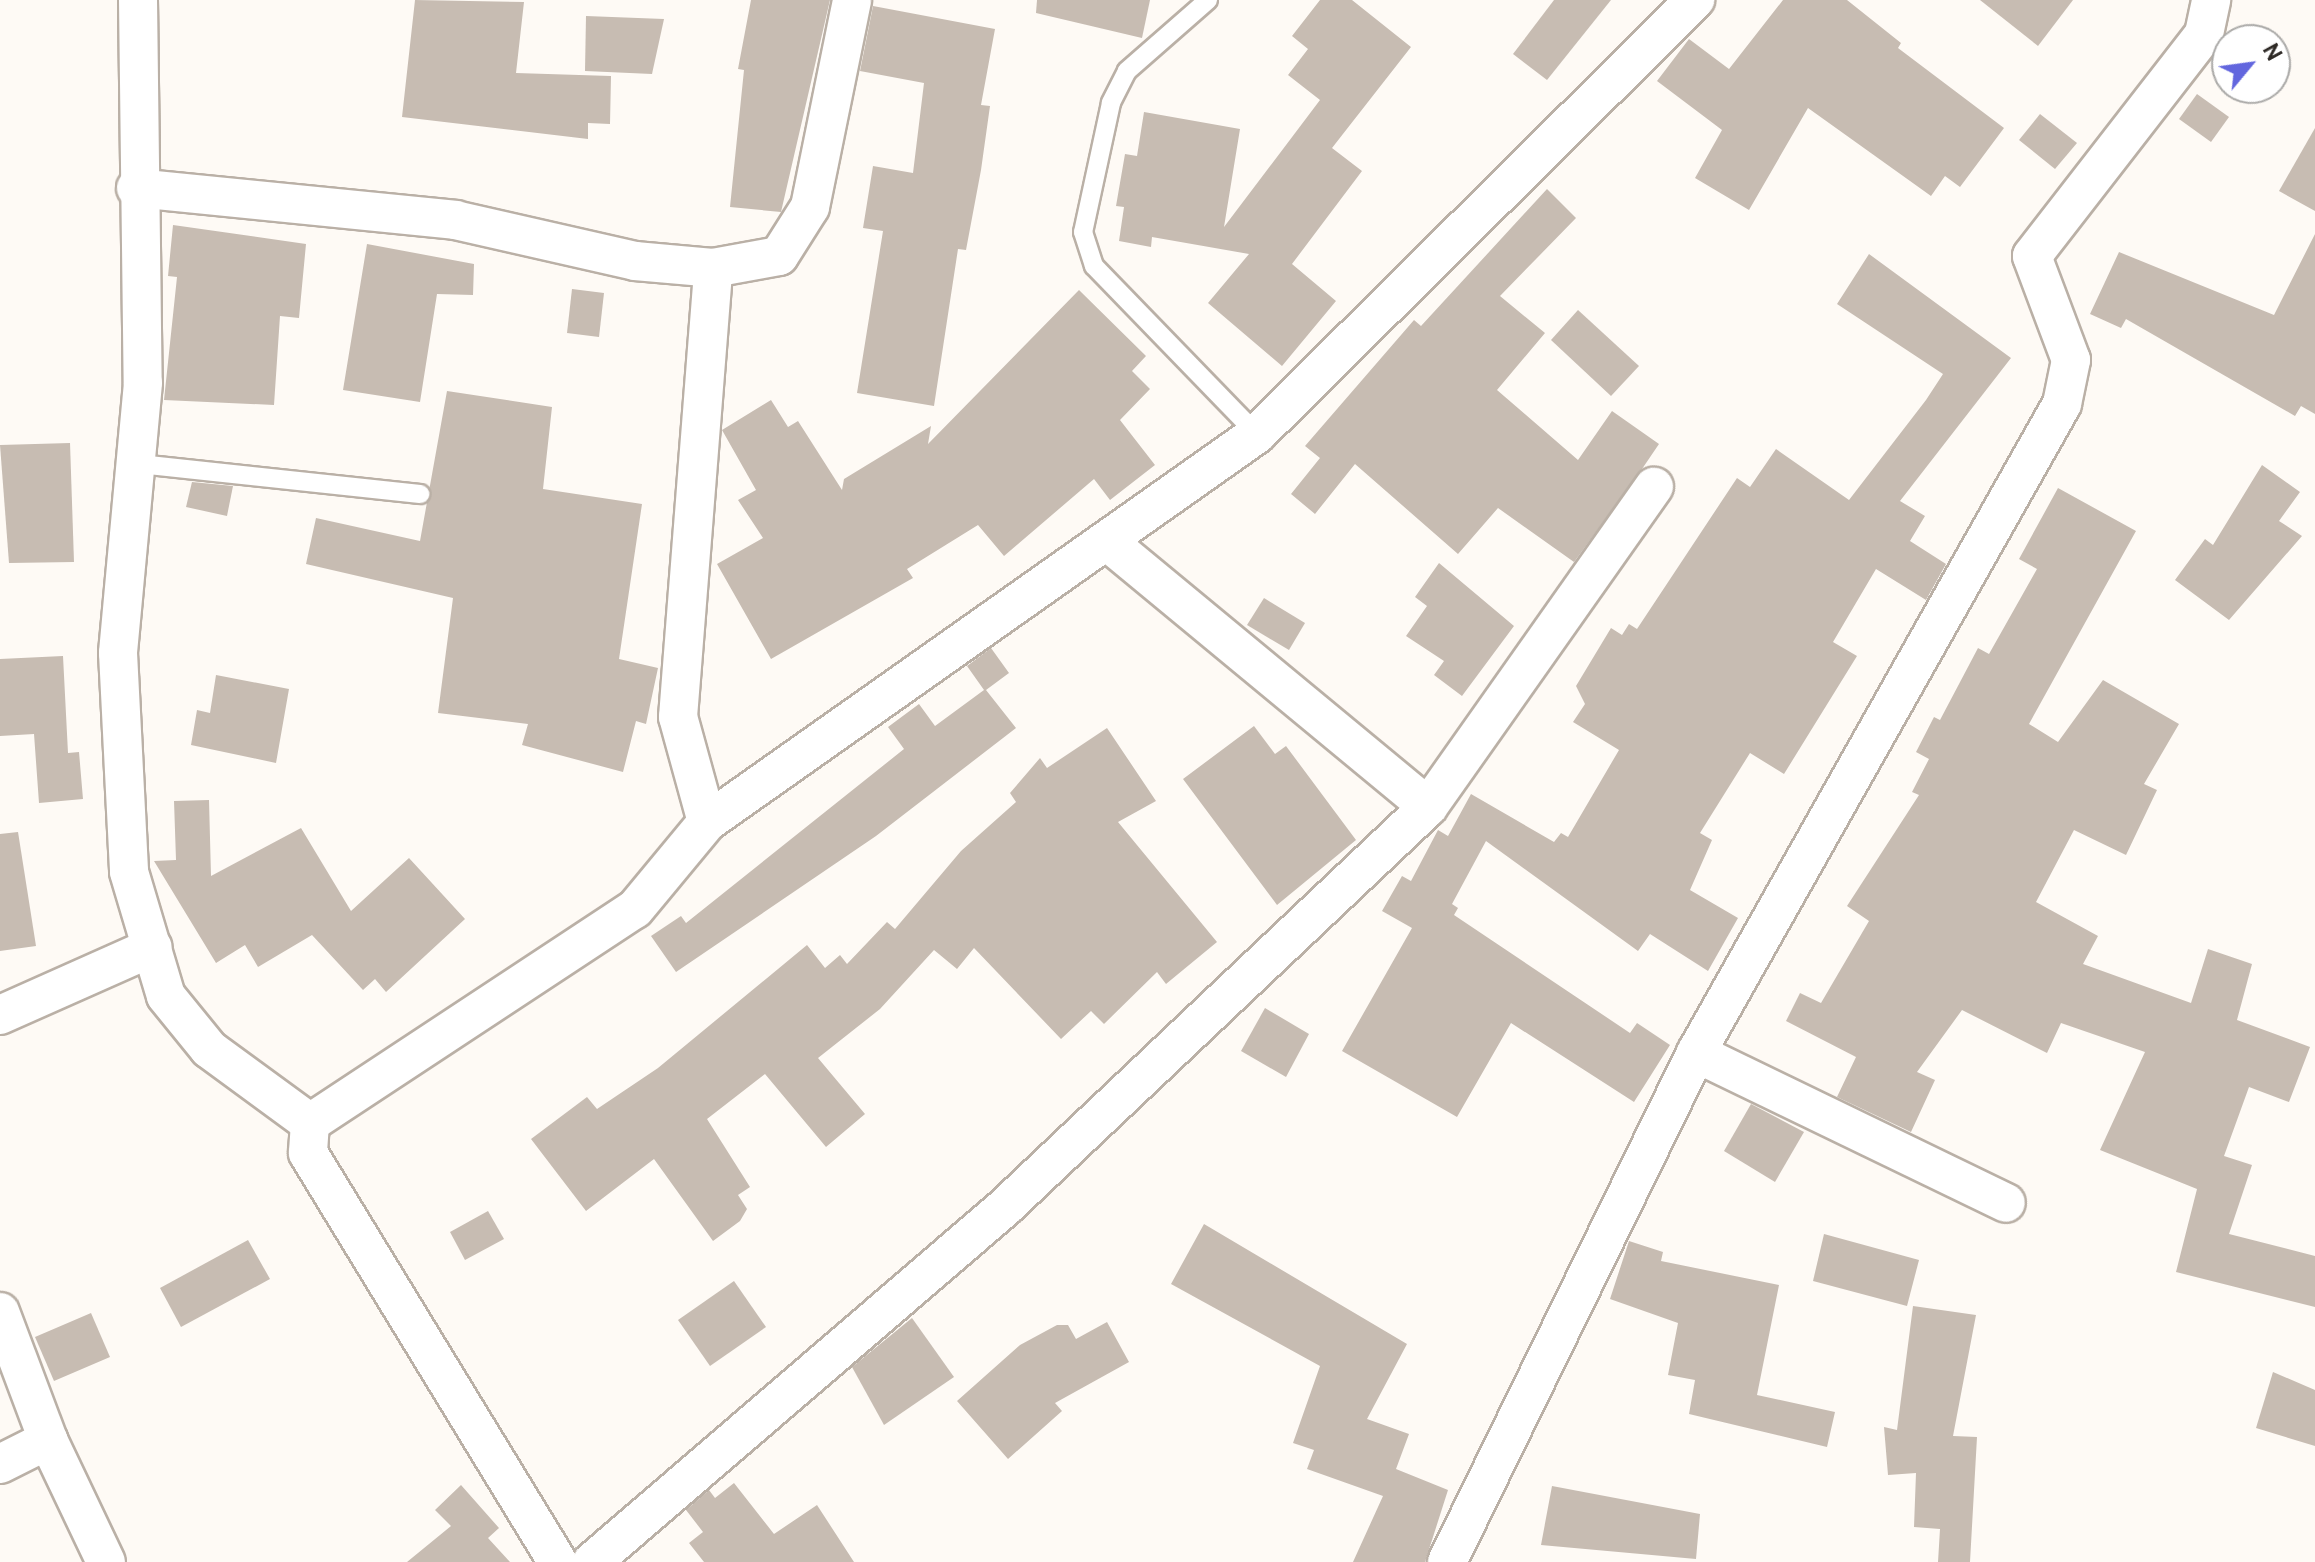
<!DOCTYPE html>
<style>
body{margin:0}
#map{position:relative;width:2315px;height:1562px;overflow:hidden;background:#fefaf5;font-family:Overpass,sans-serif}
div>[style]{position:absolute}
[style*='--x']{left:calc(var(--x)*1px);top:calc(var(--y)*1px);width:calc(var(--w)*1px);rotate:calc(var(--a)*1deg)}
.building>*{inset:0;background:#c7bcb2}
.roads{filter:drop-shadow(2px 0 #bab0a6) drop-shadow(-2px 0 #bab0a6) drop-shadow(0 2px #bab0a6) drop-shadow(0 -2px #bab0a6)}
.lane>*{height:18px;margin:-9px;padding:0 9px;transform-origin:9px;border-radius:9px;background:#fff}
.street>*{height:38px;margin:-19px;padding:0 19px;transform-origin:19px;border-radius:19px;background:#fff}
span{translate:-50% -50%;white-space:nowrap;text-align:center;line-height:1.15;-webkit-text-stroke:6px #fff;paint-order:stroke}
.north{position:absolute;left:2211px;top:24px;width:80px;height:80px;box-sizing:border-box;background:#fff;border:2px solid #abaaa8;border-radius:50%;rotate:61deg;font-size:22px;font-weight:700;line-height:32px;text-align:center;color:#2e2a26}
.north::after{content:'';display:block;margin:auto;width:28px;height:36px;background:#6266de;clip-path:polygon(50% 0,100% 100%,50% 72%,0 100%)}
</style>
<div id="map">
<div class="building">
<div style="clip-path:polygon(415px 0,524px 2px,516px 73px,611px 76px,610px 124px,588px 123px,588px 139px,402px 117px)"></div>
<div style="clip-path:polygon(751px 0,830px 0,781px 212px,730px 207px,744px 70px,738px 69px)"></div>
<div style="clip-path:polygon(1037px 0,1150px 0,1142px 38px,1036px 13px)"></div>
<div style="clip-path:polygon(1320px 0,1352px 0,1411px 47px,1332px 148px,1362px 171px,1292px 264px,1336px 301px,1282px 366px,1208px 303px,1249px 254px,1152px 237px,1151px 247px,1119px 241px,1124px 207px,1116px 206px,1125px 154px,1137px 156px,1144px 112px,1240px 129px,1224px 227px,1320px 100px,1288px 75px,1308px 49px,1292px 36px)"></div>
<div style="clip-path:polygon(1554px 0,1611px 0,1547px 80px,1513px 54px)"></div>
<div style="clip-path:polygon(1783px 0,1847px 0,1901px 43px,1898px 48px,2004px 128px,1960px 187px,1945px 176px,1931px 196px,1808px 108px,1749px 210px,1695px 178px,1722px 130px,1657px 81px,1689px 39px,1729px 69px)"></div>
<div style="clip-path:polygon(1980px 0,2073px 0,2038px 46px)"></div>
<div style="clip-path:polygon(873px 6px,995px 29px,981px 105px,990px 106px,981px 170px,966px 250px,958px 249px,934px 406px,857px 393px,883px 231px,863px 228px,873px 166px,913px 173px,924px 83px,860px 71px)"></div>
<div style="clip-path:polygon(586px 16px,664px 19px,652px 74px,585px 71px)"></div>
<div style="clip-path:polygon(2197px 94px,2229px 117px,2211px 142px,2179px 119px)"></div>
<div style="clip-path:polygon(2040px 114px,2077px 143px,2055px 169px,2019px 140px)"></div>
<div style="clip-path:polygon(2315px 128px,2315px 211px,2279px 191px)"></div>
<div style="clip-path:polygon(1547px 189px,1576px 218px,1500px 296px,1545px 333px,1497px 390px,1578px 460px,1612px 411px,1659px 444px,1642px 469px,1574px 562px,1498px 508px,1458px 554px,1355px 464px,1315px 514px,1291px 494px,1320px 458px,1305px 446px,1414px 320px,1421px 326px)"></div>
<div style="clip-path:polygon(173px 225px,306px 244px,299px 318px,280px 316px,274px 405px,164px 400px,177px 277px,168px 276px)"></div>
<div style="clip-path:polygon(2315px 234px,2315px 414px,2301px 406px,2295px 416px,2126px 319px,2121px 328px,2090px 314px,2119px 252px,2274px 315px)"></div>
<div style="clip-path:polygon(367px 244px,474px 264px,473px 295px,437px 294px,420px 402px,343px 390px)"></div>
<div style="clip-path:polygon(1869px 254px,2011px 358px,1900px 501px,1925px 516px,1910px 541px,1946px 564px,1926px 600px,1876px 569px,1833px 642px,1857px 656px,1784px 774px,1750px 753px,1700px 833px,1712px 840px,1690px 890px,1738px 918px,1708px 971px,1650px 934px,1638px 951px,1486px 841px,1452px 904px,1458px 908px,1454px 915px,1630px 1033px,1637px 1023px,1670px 1045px,1634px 1102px,1511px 1023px,1457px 1117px,1342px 1051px,1412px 928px,1382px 911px,1402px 876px,1411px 881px,1438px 830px,1448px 836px,1471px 794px,1554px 842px,1561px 833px,1568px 837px,1619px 750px,1573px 722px,1585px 704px,1576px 686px,1611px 628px,1622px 635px,1629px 624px,1637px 629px,1737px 478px,1750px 487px,1776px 449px,1849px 500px,1926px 400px,1943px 374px,1837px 304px)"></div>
<div style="clip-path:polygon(572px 289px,604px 293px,599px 337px,567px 333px)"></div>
<div style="clip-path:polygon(1079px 290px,1146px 356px,1132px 371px,1150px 389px,1120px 420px,1155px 465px,1110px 500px,1094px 479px,1004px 556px,978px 525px,907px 569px,913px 578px,771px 659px,717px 564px,763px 538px,738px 500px,756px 490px,722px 430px,771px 400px,788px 427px,798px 421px,842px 490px,844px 479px,931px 426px,928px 444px)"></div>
<div style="clip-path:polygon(1578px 310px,1639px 366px,1611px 396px,1551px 340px)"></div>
<div style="clip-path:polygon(447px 391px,552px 407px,543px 489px,642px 504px,619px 659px,658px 668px,646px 724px,636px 721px,623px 772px,522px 745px,528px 724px,438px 713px,453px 598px,306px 564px,316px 518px,420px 541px)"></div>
<div style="clip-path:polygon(70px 443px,74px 562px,9px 563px,0 445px)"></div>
<div style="clip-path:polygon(2262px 465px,2300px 492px,2279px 521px,2302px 536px,2229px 620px,2175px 580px,2205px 539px,2213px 545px)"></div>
<div style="clip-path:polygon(192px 482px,233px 486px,227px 516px,186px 507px)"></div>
<div style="clip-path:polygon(2058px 488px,2136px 531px,2029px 724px,2058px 742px,2103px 680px,2179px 724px,2144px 784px,2157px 790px,2126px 855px,2074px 830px,2036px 902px,2098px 936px,2083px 964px,2191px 1003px,2208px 949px,2252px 964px,2237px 1020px,2310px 1047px,2289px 1102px,2249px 1087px,2224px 1156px,2252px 1165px,2229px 1234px,2315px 1256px,2315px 1307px,2176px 1272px,2197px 1189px,2100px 1150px,2145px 1052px,2061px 1023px,2047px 1053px,1962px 1010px,1917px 1072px,1935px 1080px,1911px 1132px,1837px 1097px,1856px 1057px,1786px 1021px,1800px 993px,1821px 1003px,1869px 921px,1847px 906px,1919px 795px,1912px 792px,1929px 759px,1916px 752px,1934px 717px,1940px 720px,1978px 648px,1989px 654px,2037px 569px,2019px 559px)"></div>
<div style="clip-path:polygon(1439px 563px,1514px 626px,1462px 696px,1434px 675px,1444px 661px,1406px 636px,1427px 606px,1415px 597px)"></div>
<div style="clip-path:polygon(1264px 598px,1305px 623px,1289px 650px,1247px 625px)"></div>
<div style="clip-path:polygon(991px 648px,1009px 673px,986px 690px,1016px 728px,876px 836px,676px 972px,651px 936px,681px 916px,686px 923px,904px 749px,888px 727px,919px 704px,935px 726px,984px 690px,967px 666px)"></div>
<div style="clip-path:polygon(63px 656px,68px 753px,79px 752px,83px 799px,39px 803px,34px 734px,0 736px,0 659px)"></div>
<div style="clip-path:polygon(216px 675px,289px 689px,276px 763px,191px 745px,197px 710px,210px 713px)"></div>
<div style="clip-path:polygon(1254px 726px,1275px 754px,1286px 746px,1356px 840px,1277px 905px,1183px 779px)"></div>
<div style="clip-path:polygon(1107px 728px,1156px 801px,1118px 822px,1217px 942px,1166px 984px,1157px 972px,1104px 1024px,1091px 1011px,1061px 1039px,974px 948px,957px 969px,934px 950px,880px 1009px,818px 1058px,865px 1114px,826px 1147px,765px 1074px,707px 1119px,750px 1187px,738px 1195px,747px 1209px,740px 1221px,713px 1241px,654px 1159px,586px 1211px,531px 1139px,587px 1097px,597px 1109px,658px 1068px,807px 945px,825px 968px,840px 955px,847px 964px,887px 922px,895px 929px,961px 851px,1016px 802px,1010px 793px,1040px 758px,1047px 768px)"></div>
<div style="clip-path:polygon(209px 800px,211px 876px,301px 828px,351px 911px,409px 858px,465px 919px,386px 992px,375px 979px,363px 990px,312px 935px,258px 967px,245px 945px,216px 963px,154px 861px,176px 860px,174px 801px)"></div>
<div style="clip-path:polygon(18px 832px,36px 946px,0 951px,0 834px)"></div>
<div style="clip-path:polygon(1265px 1008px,1309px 1034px,1286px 1077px,1241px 1051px)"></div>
<div style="clip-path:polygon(1751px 1104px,1804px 1132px,1775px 1182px,1724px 1151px)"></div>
<div style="clip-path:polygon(488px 1211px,504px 1239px,465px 1260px,450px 1232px)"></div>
<div style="clip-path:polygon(1204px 1224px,1407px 1344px,1367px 1419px,1409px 1434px,1396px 1469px,1448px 1490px,1425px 1562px,1353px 1562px,1383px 1496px,1307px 1469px,1314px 1450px,1293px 1443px,1320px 1366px,1171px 1284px)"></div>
<div style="clip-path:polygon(1824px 1234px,1919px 1260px,1907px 1306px,1813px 1281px)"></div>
<div style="clip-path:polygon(248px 1240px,270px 1279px,181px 1327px,160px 1288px)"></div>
<div style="clip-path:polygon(1629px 1241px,1663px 1252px,1661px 1261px,1779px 1285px,1757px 1395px,1835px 1412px,1827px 1447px,1689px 1414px,1695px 1380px,1668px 1375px,1678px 1323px,1610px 1299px)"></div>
<div style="clip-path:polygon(734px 1281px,766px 1327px,710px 1366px,678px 1320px)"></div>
<div style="clip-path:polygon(1913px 1306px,1976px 1315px,1953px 1436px,1977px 1437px,1970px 1562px,1938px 1562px,1940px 1529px,1914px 1527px,1916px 1473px,1888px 1475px,1884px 1427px,1897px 1430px)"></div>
<div style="clip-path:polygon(91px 1313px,110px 1357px,54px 1381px,35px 1337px)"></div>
<div style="clip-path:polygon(912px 1318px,954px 1377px,884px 1425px,852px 1367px)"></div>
<div style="clip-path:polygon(1107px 1322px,1129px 1362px,1055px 1403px,1062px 1411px,1008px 1459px,957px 1401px,1020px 1345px,1057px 1325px,1068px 1325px,1076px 1339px)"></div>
<div style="clip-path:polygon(2273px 1372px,2315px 1390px,2315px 1446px,2256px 1428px)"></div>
<div style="clip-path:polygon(734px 1483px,774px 1534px,817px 1505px,854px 1562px,704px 1562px,689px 1543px,703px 1532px,686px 1510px,709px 1490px,715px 1498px)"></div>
<div style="clip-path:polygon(461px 1485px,499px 1528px,488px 1538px,510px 1562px,407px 1562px,451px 1526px,435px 1510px)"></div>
<div style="clip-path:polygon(1552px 1486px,1700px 1514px,1696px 1559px,1541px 1545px)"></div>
</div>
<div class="roads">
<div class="lane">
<div style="--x:1208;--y:0;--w:108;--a:138.8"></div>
<div style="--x:1127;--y:71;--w:36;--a:117"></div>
<div style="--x:1111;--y:103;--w:132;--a:102.2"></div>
<div style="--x:1083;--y:232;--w:36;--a:72"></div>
<div style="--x:1094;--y:266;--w:234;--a:45.9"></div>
<div style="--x:139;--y:464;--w:283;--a:6.1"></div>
</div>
<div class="street">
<div style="--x:138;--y:0;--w:383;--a:89.3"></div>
<div style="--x:143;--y:383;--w:271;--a:95.3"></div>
<div style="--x:118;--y:653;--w:219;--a:87.1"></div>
<div style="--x:129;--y:872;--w:129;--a:73.4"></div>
<div style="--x:166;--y:996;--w:68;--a:50.9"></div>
<div style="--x:209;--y:1049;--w:125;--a:36.2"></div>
<div style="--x:136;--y:188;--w:321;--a:5.7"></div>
<div style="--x:455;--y:220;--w:185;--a:12.8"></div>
<div style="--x:635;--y:261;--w:78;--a:5.1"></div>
<div style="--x:713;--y:268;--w:67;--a:-10.3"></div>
<div style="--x:779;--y:256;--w:58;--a:-57.7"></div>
<div style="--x:810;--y:207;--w:211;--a:-78.5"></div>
<div style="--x:1108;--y:542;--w:415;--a:39.6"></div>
<div style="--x:707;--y:822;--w:109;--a:-105.4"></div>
<div style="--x:678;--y:717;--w:450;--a:-85.5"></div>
<div style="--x:0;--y:1015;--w:167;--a:-24"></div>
<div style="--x:1696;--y:1053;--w:344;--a:25.8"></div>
<div style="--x:310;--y:1123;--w:389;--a:-33.4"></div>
<div style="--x:635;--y:909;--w:113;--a:-50.4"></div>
<div style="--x:707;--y:822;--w:673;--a:-35.2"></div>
<div style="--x:1257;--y:434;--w:617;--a:-44.74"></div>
<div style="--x:310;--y:1123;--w:30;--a:94"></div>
<div style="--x:308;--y:1153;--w:479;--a:58.6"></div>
<div style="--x:0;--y:1312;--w:137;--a:69.4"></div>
<div style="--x:48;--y:1440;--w:135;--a:64.6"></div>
<div style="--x:0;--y:1464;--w:54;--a:-26.6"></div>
<div style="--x:592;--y:1562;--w:543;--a:-40.67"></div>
<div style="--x:1004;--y:1208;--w:584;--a:-43.4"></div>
<div style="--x:1428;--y:807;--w:392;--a:-54.8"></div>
<div style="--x:1447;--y:1562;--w:567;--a:-63.93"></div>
<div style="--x:1696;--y:1053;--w:745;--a:-60.58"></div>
<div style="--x:2062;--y:404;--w:45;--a:-78.4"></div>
<div style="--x:2071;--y:360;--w:111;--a:-110.6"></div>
<div style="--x:2032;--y:256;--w:281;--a:-52.2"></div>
<div style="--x:2204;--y:34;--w:35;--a:-78"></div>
</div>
</div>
<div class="north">N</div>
</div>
